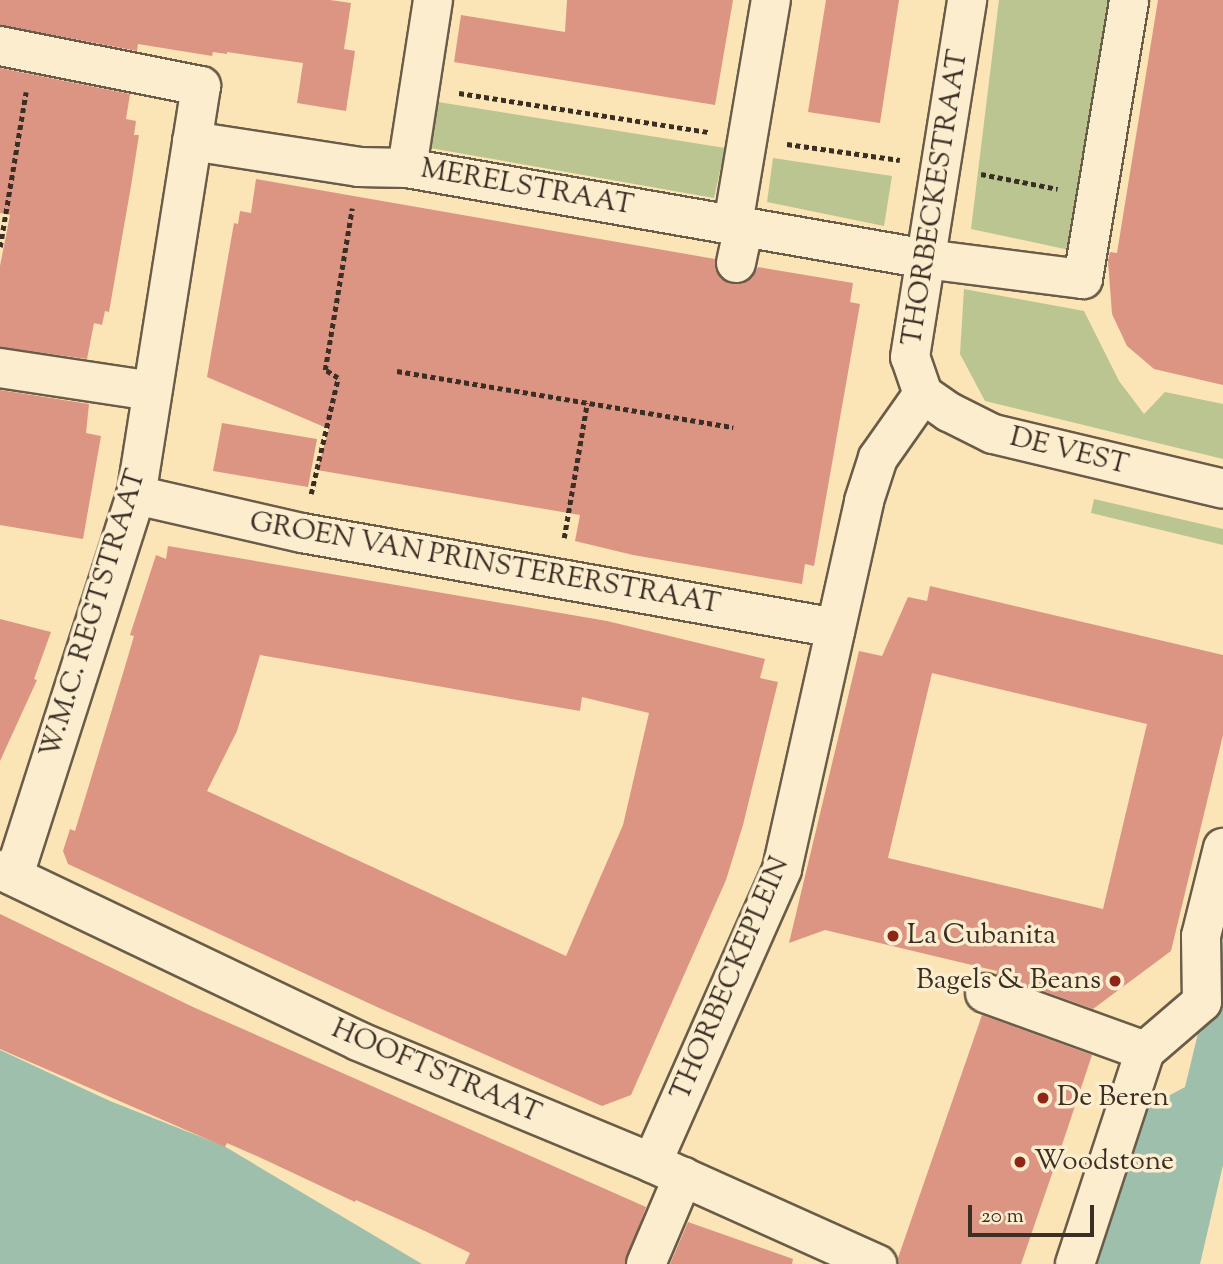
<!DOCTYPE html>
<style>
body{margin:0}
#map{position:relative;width:1223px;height:1264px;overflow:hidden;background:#fbe4b5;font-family:"Sorts Mill Goudy",serif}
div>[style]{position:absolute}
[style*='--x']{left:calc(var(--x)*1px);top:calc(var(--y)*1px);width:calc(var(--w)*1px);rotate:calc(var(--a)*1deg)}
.green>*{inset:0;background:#bac591}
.water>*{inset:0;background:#9fbfad}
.building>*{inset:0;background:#dc9583}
.path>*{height:4.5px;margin-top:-2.25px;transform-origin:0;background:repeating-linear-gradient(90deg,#3a2e25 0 5px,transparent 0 8.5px)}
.roads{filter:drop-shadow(2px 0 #6a5c49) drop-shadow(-2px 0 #6a5c49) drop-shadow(0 2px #6a5c49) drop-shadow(0 -2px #6a5c49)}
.minor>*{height:38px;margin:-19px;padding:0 19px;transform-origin:19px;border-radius:19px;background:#fcedcf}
.dots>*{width:19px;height:19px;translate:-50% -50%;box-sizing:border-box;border:4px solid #fcedcf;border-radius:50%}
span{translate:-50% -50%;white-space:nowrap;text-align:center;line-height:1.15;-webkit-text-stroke:7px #fcedcf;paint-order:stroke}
.street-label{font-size:28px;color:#3a2e25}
.poi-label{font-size:28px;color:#3a2e25}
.left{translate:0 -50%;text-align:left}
.right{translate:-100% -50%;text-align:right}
.scale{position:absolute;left:968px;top:1205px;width:126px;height:32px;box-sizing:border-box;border:4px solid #3a2e25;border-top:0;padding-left:9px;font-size:21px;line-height:24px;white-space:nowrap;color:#3a2e25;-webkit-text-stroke:5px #fcedcf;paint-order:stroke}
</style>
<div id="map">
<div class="green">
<div style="clip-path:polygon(999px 0,1115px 0,1074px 251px,971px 229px)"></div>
<div style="clip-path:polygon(438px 102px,725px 148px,714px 198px,430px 148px)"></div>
<div style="clip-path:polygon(773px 158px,892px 176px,884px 226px,767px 202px)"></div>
<div style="clip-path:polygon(964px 289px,1084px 311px,1119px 381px,1144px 414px,1165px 392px,1223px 404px,1223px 459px,985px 401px,960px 354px)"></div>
<div style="clip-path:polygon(1094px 499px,1223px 529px,1223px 545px,1091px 513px)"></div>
</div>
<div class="water">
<div style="clip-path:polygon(1223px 930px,1223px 1165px,1200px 1264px,1095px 1264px,1148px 1107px,1185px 1087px)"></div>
<div style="clip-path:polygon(0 1050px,110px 1101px,224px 1146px,422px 1264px,0 1264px)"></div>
</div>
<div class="building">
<div style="clip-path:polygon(0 0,330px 0,351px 3px,344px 49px,355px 51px,346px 111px,297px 103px,303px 63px,227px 52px,227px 54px,213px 52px,212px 56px,138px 44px,137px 51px,0 25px)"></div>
<div style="clip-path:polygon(567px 0,733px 0,715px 105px,454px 62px,461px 15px,565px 32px)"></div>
<div style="clip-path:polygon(826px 0,899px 0,880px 123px,808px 112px)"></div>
<div style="clip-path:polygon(1158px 0,1223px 0,1223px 385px,1154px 369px,1127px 346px,1112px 314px,1108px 261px,1110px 252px,1117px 253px)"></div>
<div style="clip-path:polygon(0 68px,130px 94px,126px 119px,136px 121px,134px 135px,139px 135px,131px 186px,109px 312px,105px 311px,102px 325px,94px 323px,87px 359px,0 347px,0 266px,10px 215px,0 213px)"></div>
<div style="clip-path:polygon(256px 179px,715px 259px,715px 269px,721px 279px,732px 284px,742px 284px,752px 278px,758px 267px,853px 283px,850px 302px,860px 304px,814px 566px,805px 564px,802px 584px,633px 555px,575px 541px,580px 515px,317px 470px,329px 429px,207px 377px,234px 223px,238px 224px,240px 211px,251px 213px)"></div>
<div style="clip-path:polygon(0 390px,89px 404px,86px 433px,101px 436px,83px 539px,0 525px)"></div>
<div style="clip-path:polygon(222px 423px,317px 439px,308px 487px,213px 471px)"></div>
<div style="clip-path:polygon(evenodd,168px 546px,607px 621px,765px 659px,760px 678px,778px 682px,743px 825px,726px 880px,631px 1095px,602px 1106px,377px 1007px,68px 864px,63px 851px,70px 829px,75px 831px,124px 670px,134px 636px,130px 635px,156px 555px,166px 559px,168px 546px,260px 655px,580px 711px,582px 697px,649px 713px,623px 825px,566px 956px,207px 791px,237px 731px,260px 655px)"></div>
<div style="clip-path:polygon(evenodd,930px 586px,1223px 655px,1223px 735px,1171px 951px,1093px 1009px,996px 974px,997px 971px,825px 930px,789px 943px,859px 651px,882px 656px,908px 597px,927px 601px,930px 586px,932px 673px,1147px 724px,1103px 909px,888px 858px,932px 673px)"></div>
<div style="clip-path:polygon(0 619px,51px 632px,34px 679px,37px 680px,0 761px)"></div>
<div style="clip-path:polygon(0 914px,193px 1007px,646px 1207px,625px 1264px,465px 1264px,470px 1253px,427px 1232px,356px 1200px,355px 1202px,259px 1157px,227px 1143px,225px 1147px,0 1049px)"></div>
<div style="clip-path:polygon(982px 1015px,1092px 1055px,1064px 1139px,1021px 1264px,899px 1264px,898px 1258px)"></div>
<div style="clip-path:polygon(688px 1222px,793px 1259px,792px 1264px,670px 1264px)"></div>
</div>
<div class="path">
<div style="--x:459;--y:93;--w:253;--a:8.9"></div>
<div style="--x:787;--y:144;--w:114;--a:8.1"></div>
<div style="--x:981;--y:174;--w:78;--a:11"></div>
<div style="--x:0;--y:247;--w:157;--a:-80.5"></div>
<div style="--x:397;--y:371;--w:341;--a:9.5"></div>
<div style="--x:311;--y:494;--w:119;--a:-76.9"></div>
<div style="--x:338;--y:378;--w:15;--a:-148"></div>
<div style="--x:325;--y:370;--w:164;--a:-80.5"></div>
<div style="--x:564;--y:538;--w:137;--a:-80.3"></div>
</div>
<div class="roads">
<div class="minor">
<div style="--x:0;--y:46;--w:205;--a:11.3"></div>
<div style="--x:201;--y:86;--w:414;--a:99"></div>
<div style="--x:136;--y:495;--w:400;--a:107.8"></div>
<div style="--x:192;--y:141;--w:169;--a:8.8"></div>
<div style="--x:359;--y:167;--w:48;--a:1.2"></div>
<div style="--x:407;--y:168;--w:527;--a:9.94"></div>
<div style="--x:926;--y:259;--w:158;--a:7.3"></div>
<div style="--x:1083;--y:279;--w:283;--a:-80.6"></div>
<div style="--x:407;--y:168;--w:170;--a:-81.2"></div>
<div style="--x:733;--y:224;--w:227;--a:-80.4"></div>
<div style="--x:736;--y:263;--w:38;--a:-78"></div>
<div style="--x:0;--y:368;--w:154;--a:8.6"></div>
<div style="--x:923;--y:394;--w:39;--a:-109"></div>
<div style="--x:910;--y:357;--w:362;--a:-80.9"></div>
<div style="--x:923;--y:394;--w:32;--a:35"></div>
<div style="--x:949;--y:412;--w:49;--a:26.6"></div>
<div style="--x:993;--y:434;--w:236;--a:13.4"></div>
<div style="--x:136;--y:495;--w:170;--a:12.9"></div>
<div style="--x:302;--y:533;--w:542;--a:10.09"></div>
<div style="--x:0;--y:870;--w:397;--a:25.5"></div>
<div style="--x:358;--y:1041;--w:318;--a:22.5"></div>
<div style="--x:652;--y:1163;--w:247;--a:24.2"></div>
<div style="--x:985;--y:993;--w:170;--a:19.9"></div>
<div style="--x:652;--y:1163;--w:321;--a:-66.1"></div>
<div style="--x:782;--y:869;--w:377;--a:-77.4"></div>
<div style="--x:864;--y:501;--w:45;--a:-72"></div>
<div style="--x:878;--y:458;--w:78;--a:-54.9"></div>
<div style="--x:646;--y:1264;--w:95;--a:-67"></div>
<div style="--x:1075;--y:1264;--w:224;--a:-71.8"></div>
<div style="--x:1145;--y:1051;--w:75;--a:-40.7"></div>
<div style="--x:1202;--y:1002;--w:66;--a:-90.9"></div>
<div style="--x:1201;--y:936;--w:91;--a:-76"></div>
</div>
</div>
<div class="dots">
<div style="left:893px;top:936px;background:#8f2418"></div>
<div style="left:1115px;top:981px;background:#8f2418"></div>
<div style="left:1043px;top:1098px;background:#8f2418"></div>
<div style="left:1020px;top:1162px;background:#8f2418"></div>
</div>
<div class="street-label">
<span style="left:527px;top:188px;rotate:10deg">MERELSTRAAT</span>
<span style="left:936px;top:198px;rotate:-81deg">THORBECKESTRAAT</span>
<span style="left:1069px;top:452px;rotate:14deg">DE VEST</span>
<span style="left:485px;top:564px;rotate:10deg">GROEN VAN PRINSTERERSTRAAT</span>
<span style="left:94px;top:614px;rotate:-73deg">W.M.C. REGTSTRAAT</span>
<span style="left:731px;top:979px;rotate:-67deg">THORBECKEPLEIN</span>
<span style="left:436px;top:1072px;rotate:23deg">HOOFTSTRAAT</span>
</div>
<div class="poi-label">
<span class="left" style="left:907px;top:936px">La Cubanita</span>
<span class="right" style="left:1101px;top:981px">Bagels &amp; Beans</span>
<span class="left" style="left:1057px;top:1098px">De Beren</span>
<span class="left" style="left:1034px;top:1162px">Woodstone</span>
</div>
<div class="scale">20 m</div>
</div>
